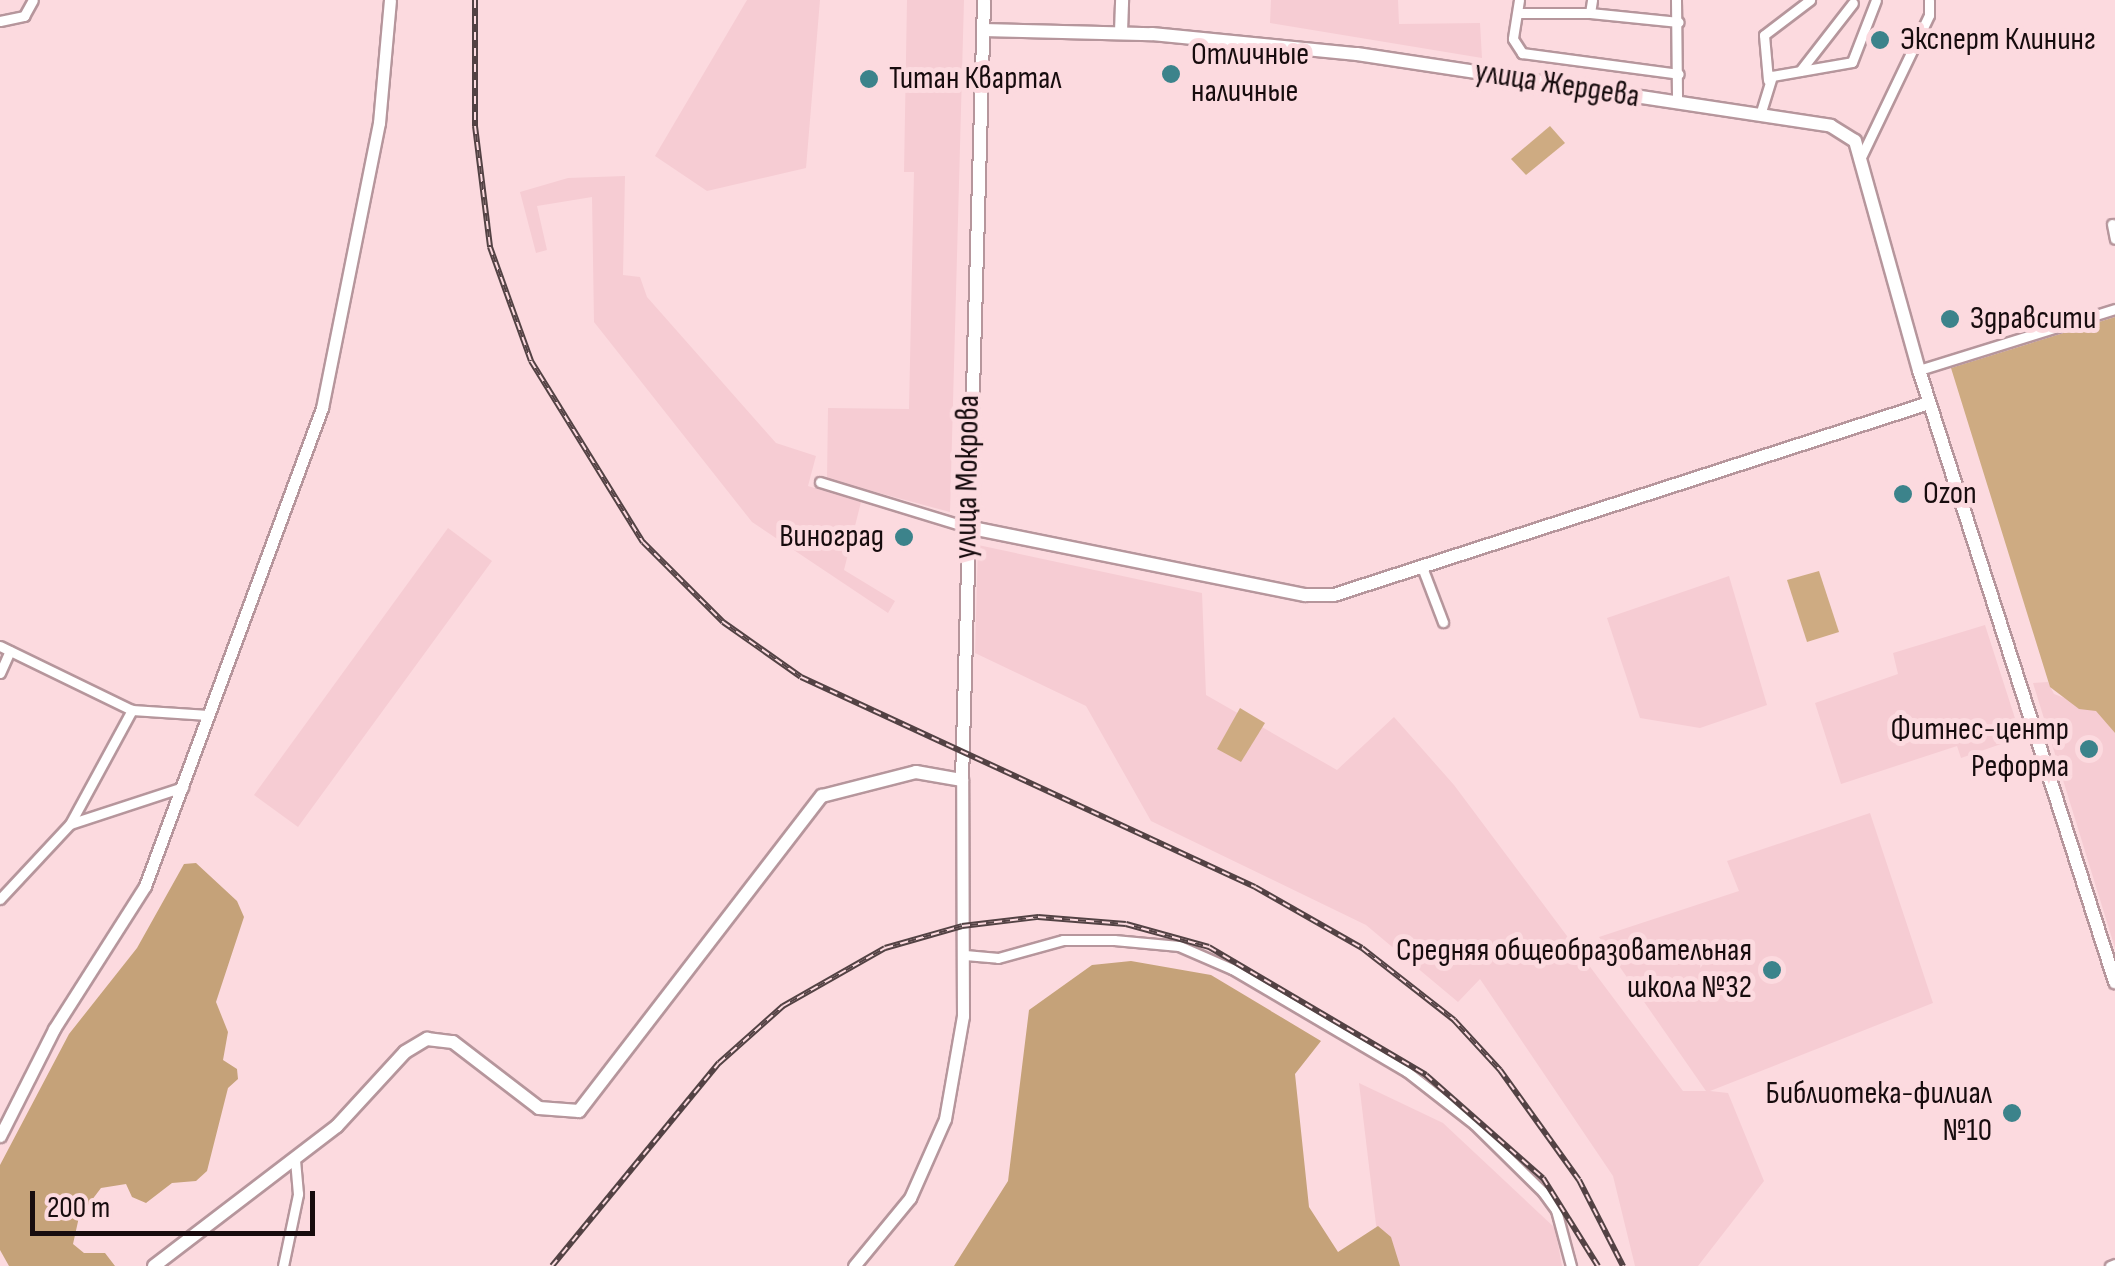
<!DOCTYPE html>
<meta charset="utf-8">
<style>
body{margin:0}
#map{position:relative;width:2115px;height:1266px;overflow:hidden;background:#fcdadf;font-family:"Sofia Sans Condensed",sans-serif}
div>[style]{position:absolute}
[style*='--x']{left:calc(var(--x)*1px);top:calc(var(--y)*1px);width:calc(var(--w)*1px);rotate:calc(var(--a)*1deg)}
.built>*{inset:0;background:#f6ccd3}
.green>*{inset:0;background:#ceab82}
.forest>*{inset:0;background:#c5a279}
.roads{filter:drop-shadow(2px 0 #b6969c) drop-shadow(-2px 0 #b6969c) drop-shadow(0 2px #b6969c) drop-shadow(0 -2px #b6969c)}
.minor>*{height:9px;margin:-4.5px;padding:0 4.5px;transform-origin:4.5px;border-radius:4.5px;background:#fff}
.tertiary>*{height:11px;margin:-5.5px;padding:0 5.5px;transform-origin:5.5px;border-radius:5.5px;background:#fff}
.secondary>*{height:12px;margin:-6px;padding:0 6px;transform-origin:6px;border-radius:6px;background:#fff}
.rail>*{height:6px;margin-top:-3px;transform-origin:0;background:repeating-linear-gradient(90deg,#fcdadf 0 8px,#534244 0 16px);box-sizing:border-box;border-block:2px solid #534244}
.dots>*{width:28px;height:28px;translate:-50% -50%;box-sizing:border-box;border:5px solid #fcdadf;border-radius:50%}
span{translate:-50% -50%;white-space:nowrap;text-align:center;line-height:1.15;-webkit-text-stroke:10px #fcdadf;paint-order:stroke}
.poi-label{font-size:32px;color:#170c0e}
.left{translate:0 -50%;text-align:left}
.right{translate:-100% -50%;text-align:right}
.street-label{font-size:32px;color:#170c0e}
.scale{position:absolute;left:30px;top:1191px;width:285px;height:45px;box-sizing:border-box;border:5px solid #170c0e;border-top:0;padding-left:12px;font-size:30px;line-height:35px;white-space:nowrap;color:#170c0e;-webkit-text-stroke:8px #fcdadf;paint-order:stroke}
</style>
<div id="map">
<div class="built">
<div style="clip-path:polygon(747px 0,820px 0,806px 168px,707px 191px,655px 156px)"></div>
<div style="clip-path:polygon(907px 0,964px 0,950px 512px,827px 479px,828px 408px,909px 409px,914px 172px,904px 172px)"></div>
<div style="clip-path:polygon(1271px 0,1398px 0,1399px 24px,1480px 23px,1482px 58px,1270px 23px)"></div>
<div style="clip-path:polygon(625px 176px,623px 275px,640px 277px,647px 297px,776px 443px,816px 456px,808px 486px,861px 502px,844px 570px,895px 601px,888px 613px,752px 522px,594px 322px,592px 197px,537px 206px,547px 250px,536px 253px,520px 192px,568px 178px)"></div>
<div style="clip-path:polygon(448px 528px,492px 561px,298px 827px,254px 795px)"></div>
<div style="clip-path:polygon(978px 545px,1202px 593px,1206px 695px,1337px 770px,1394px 717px,1454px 785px,1683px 1091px,1706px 1091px,1599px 937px,1739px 891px,1727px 861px,1870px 813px,1933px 1003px,1710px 1091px,1728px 1093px,1764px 1181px,1698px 1266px,1635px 1266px,1613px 1176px,1480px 979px,1458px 1002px,1366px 925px,1151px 821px,1086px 706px,975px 653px)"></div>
<div style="clip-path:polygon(1729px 576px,1767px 705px,1700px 728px,1640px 718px,1607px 618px)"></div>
<div style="clip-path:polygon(1985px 625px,2021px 737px,1961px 758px,1957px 746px,1841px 784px,1815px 703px,1898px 674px,1893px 653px)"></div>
<div style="clip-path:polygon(2048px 682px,2054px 694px,2096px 710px,2115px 733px,2115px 948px,2033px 683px)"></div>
<div style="clip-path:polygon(1359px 1083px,1443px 1123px,1555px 1228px,1562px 1266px,1381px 1266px)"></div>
</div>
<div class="green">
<div style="clip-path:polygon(1550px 126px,1565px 143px,1526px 175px,1511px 159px)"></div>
<div style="clip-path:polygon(2115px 317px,2115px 733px,2096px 711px,2079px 709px,2050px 687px,1951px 368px)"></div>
<div style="clip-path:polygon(1819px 571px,1839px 632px,1807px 642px,1787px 580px)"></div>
<div style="clip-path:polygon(1240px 708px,1265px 723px,1241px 762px,1217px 749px)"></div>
</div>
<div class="forest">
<div style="clip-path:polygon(196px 863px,237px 901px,244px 917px,216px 1002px,228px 1032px,223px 1060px,237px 1069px,238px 1079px,228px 1088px,207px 1171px,196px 1181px,172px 1183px,146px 1203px,132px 1197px,126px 1184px,101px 1188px,79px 1217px,73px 1244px,84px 1253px,105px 1253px,115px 1266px,9px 1266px,0 1250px,0 1165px,69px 1034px,137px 948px,184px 864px)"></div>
<div style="clip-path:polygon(1131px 961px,1211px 975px,1321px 1041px,1295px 1074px,1309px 1207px,1338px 1252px,1378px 1226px,1391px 1237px,1400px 1266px,954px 1266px,1008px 1181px,1029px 1010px,1092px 965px)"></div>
</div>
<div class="roads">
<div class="minor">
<div style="--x:1519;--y:0;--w:39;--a:99"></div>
<div style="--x:1513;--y:39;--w:17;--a:57"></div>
<div style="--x:1522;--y:53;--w:158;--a:7.6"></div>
<div style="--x:1676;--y:0;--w:103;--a:89.4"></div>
<div style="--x:1519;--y:13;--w:71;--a:0"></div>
<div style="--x:1590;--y:13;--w:13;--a:-81"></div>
<div style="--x:1590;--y:13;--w:89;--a:5.8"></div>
<div style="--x:0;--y:21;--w:25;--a:-12"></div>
<div style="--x:24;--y:16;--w:18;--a:-61"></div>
<div style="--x:1800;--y:71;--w:86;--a:-52.1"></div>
<div style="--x:1768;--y:80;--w:45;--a:-95.1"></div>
<div style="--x:1764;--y:35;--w:58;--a:-37.3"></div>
<div style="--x:1760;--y:115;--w:41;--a:-72.9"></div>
<div style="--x:1772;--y:76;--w:81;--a:-9.9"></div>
<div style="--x:1852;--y:62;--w:66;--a:-68.8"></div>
<div style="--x:1862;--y:155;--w:155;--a:-64.4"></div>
<div style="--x:1929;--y:15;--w:15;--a:-90"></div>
<div style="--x:2112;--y:224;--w:15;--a:79"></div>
<div style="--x:1919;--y:370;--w:205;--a:-17.3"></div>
<div style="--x:820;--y:482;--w:154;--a:17"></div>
<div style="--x:1422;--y:567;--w:59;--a:69.1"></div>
<div style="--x:0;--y:646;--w:147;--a:25.9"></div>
<div style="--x:132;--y:710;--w:76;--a:3.8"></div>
<div style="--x:0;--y:673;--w:24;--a:-66"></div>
<div style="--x:73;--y:823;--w:116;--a:-18.1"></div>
<div style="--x:0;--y:899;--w:103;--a:-47"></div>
<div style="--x:70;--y:824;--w:130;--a:-61.5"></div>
<div style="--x:965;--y:955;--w:33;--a:5"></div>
<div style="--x:998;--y:958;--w:67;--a:-15.5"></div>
<div style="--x:1063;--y:940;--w:51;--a:0"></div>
<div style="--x:1114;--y:940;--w:65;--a:5.3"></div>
<div style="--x:1179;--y:946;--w:58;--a:23.5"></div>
<div style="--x:1232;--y:969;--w:202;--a:30.4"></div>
<div style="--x:1406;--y:1071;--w:86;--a:37.9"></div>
<div style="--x:1474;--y:1124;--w:97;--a:44.6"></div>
<div style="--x:1543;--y:1192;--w:22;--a:54"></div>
<div style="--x:1556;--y:1210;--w:58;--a:75"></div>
<div style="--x:283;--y:1266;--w:74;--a:-78.2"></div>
<div style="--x:298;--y:1194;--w:34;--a:-95"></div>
<div style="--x:2110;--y:1266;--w:5;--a:-22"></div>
</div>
<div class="tertiary">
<div style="--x:0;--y:1136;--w:120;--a:-63.2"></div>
<div style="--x:54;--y:1029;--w:169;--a:-57.5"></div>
<div style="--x:145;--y:886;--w:510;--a:-69.68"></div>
<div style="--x:322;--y:408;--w:291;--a:-78.7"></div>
<div style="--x:379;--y:123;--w:123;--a:-84.9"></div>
<div style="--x:854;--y:1266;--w:88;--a:-50.5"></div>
<div style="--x:910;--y:1198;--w:86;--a:-66.1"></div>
<div style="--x:945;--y:1119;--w:105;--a:-80.1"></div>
<div style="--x:963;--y:1016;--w:236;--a:-90.2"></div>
</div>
<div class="secondary">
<div style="--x:983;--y:30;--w:169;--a:1.4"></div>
<div style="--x:1152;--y:34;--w:206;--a:5.6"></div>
<div style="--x:1357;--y:54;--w:479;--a:8.6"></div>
<div style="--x:1831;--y:126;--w:28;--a:32"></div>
<div style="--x:1855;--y:141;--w:238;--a:74.4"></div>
<div style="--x:1919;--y:370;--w:643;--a:72.24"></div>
<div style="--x:1121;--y:32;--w:32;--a:-88"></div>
<div style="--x:967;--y:527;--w:345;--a:11.4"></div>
<div style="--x:1305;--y:595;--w:29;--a:0"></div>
<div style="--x:1334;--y:595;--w:625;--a:-17.88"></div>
<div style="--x:154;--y:1266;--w:230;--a:-37.4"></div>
<div style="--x:337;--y:1126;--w:100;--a:-47.4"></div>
<div style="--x:405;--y:1052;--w:26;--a:-31"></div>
<div style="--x:427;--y:1039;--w:26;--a:7"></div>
<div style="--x:453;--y:1042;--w:108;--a:37.5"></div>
<div style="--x:539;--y:1108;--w:40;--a:4.3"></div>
<div style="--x:579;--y:1111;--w:398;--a:-52.4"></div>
<div style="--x:822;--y:796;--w:97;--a:-14.3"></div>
<div style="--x:916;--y:772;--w:47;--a:9.9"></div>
<div style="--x:962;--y:780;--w:780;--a:-88.38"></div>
</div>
</div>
<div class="rail">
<div style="--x:475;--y:0;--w:126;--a:90"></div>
<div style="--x:475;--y:126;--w:122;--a:82.9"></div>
<div style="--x:490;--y:247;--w:121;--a:70.2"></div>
<div style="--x:531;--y:361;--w:213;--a:58.3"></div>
<div style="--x:643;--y:542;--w:113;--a:45"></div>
<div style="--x:723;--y:622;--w:95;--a:35.2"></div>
<div style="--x:801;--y:677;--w:500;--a:24.82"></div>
<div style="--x:1255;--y:887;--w:123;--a:29.7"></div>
<div style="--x:1362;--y:948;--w:117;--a:38"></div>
<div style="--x:1454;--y:1020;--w:68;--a:47.4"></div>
<div style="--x:1500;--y:1070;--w:135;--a:54.3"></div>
<div style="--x:1579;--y:1180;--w:97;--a:62.9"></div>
<div style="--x:552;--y:1266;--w:263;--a:-50.6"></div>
<div style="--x:719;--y:1063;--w:86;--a:-41.7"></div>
<div style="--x:783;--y:1006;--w:117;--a:-29.6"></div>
<div style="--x:885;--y:948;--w:80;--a:-15.9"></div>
<div style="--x:962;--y:926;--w:77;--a:-6.8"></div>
<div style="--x:1038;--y:917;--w:88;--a:4.5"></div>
<div style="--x:1126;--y:924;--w:86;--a:15.5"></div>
<div style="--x:1209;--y:947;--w:252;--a:30.5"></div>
<div style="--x:1426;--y:1075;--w:156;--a:41.4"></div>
<div style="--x:1543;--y:1178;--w:104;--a:58"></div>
</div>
<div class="dots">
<div style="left:1880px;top:40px;background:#3c838b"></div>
<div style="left:1171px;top:74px;background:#3c838b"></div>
<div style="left:869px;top:79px;background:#3c838b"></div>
<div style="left:1950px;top:319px;background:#3c838b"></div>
<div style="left:1903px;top:494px;background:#3c838b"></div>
<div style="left:904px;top:537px;background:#3c838b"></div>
<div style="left:2089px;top:749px;background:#3c838b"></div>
<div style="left:1772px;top:970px;background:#3c838b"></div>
<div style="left:2012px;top:1113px;background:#3c838b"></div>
</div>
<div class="poi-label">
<span class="left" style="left:1900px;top:40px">Эксперт Клининг</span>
<span class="left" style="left:1191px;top:74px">Отличные<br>наличные</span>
<span class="left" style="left:889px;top:79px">Титан Квартал</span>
<span class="left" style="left:1970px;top:319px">Здравсити</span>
<span class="left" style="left:1923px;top:494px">Ozon</span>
<span class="right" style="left:884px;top:537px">Виноград</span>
<span class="right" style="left:2069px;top:749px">Фитнес-центр<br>Реформа</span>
<span class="right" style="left:1752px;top:970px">Средняя общеобразовательная<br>школа №32</span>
<span class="right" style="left:1992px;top:1113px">Библиотека-филиал<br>№10</span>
</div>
<div class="street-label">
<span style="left:1557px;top:85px;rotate:9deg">улица Жердева</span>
<span style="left:968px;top:477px;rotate:-89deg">улица Мокрова</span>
</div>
<div class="scale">200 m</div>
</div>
